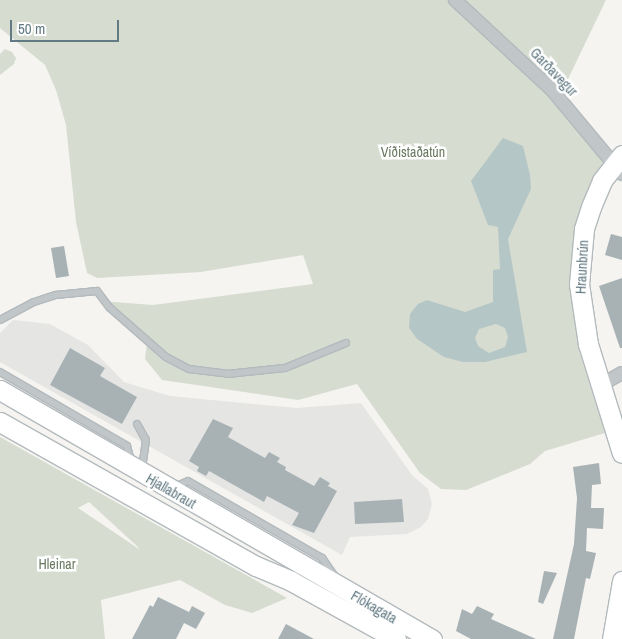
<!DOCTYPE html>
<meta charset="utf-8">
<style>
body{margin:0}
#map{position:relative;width:622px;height:639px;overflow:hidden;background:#f5f4f0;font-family:"Archivo Narrow",sans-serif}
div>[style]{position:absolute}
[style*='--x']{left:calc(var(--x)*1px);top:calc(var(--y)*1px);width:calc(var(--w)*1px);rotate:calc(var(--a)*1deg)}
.built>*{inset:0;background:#e5e5e4}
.green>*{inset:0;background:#d7dcd1}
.water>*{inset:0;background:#b4c6c6}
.building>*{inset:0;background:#a8b2b5}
.roads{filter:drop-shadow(1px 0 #b3babd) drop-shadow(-1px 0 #b3babd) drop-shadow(0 1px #b3babd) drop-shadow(0 -1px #b3babd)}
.lane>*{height:6px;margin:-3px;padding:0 3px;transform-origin:3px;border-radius:3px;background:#c1c6c8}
.street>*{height:12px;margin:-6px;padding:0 6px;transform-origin:6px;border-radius:6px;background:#c1c6c8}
.secondary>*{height:19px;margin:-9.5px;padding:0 9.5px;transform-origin:9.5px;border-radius:9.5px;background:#fff}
span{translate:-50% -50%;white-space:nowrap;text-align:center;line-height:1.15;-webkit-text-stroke:5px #fff;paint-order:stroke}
.street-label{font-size:14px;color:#627a83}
.park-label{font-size:14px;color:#6a7a61}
.scale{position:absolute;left:10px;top:20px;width:109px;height:22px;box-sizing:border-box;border:2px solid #627a83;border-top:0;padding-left:6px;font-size:15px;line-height:18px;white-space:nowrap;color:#627a83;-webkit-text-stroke:4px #fff;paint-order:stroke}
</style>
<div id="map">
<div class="built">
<div style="clip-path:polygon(13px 320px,50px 324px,88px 345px,124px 382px,170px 396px,297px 408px,361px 403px,412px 475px,428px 489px,432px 504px,428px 519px,421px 527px,407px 534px,350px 537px,342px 555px,0 362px,0 333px)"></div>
</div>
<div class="green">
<div style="clip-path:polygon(0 0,606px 0,556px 104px,607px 160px,571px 287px,579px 350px,605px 433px,545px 451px,530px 464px,466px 490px,441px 489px,420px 473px,357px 384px,298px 400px,162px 380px,145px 359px,147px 343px,143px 331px,101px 301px,153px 305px,313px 284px,303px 255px,201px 272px,97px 278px,87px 273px,76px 222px,66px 125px,56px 90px,45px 65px,0 28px)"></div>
<div style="clip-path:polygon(5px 49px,12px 52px,16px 58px,14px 64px,0 75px,0 54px)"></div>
<div style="clip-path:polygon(evenodd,0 437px,287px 598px,252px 613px,225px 605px,180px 580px,101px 600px,105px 639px,0 639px,0 437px,89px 502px,139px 548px,139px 549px,78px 508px,89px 502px)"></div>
</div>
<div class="water">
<div style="clip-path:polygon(evenodd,503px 138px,523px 146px,530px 175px,531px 189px,508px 239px,527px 352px,485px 362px,463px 362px,444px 357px,417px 339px,409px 328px,410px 314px,418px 304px,427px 300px,465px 312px,493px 302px,493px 270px,500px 269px,498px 227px,488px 225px,471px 181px,503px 138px,496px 324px,505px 328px,508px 337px,505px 347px,489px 353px,478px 346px,475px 338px,479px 329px,496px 324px)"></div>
</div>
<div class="building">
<div style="clip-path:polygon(611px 234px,622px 237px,622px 260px,605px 255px)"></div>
<div style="clip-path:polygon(64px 246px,69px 276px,56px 278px,51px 248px)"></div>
<div style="clip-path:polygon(622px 278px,622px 348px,620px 348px,599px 286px)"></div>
<div style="clip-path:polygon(70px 348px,105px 368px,100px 376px,137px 397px,122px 424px,50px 385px)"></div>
<div style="clip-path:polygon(213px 419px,233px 428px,228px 437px,265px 458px,269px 452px,280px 458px,277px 462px,286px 467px,285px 470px,314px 486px,320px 477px,330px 483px,328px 486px,337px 491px,314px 533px,292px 525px,299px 513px,267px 496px,264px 502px,209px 471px,206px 476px,197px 471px,199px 467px,189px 461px)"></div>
<div style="clip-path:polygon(599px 463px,601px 484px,592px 485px,591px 508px,604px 508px,603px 529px,587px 528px,586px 551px,596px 553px,590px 579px,586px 578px,574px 639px,553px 639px,574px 544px,577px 498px,573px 467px)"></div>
<div style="clip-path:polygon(402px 499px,404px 522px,355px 524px,354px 502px)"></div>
<div style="clip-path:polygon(544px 571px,557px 573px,543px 604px,538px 602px)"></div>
<div style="clip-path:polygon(158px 597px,189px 612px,192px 606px,205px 613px,196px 629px,184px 623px,176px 639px,132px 639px,150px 605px,153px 607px)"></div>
<div style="clip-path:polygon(477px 606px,494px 614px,491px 619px,536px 639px,471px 639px,456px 631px,462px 609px,472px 614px)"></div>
<div style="clip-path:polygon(286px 624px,314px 639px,278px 639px)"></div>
</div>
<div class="roads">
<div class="lane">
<div style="--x:0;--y:320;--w:38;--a:-28"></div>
<div style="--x:34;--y:302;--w:23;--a:-18"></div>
<div style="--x:56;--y:295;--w:41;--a:-5.6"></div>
<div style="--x:97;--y:291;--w:21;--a:53"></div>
<div style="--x:110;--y:308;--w:74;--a:41.2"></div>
<div style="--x:166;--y:357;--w:26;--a:28"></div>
<div style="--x:189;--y:369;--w:38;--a:7"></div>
<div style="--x:227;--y:374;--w:58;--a:-5.9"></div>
<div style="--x:285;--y:368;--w:66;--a:-22.3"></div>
<div style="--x:0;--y:372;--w:147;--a:30.2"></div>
<div style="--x:127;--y:446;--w:16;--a:75"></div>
<div style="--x:137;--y:424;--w:18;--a:61"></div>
<div style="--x:146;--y:440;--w:27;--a:98"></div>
<div style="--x:174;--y:487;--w:15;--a:-23"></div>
<div style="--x:188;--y:481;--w:155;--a:29.9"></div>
<div style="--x:322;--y:558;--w:21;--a:55"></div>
</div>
<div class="street">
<div style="--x:455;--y:0;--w:132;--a:42.9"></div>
<div style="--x:552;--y:90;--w:109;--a:50.2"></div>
<div style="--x:601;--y:385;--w:24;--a:-30"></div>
</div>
<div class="secondary">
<div style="--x:622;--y:155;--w:33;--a:128"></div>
<div style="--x:602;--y:181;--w:28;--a:113"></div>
<div style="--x:591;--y:207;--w:23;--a:108"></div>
<div style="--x:584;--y:229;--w:55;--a:95.2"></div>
<div style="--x:579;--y:284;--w:61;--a:81.5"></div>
<div style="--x:588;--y:344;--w:114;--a:72.7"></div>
<div style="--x:0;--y:390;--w:499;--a:30"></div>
<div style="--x:0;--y:422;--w:294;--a:29.4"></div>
<div style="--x:256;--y:566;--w:38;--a:23"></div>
<div style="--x:291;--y:581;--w:120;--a:28.9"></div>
<div style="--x:612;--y:639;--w:59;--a:-80.2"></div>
</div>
</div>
<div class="street-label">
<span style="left:554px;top:72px;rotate:46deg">Garðavegur</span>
<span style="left:582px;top:267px;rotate:-87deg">Hraunbrún</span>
<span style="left:171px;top:491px;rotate:30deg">Hjallabraut</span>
<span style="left:374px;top:607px;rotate:30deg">Flókagata</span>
</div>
<div class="park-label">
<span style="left:413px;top:152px">Víðistaðatún</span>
<span style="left:57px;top:564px">Hleinar</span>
</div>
<div class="scale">50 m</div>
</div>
